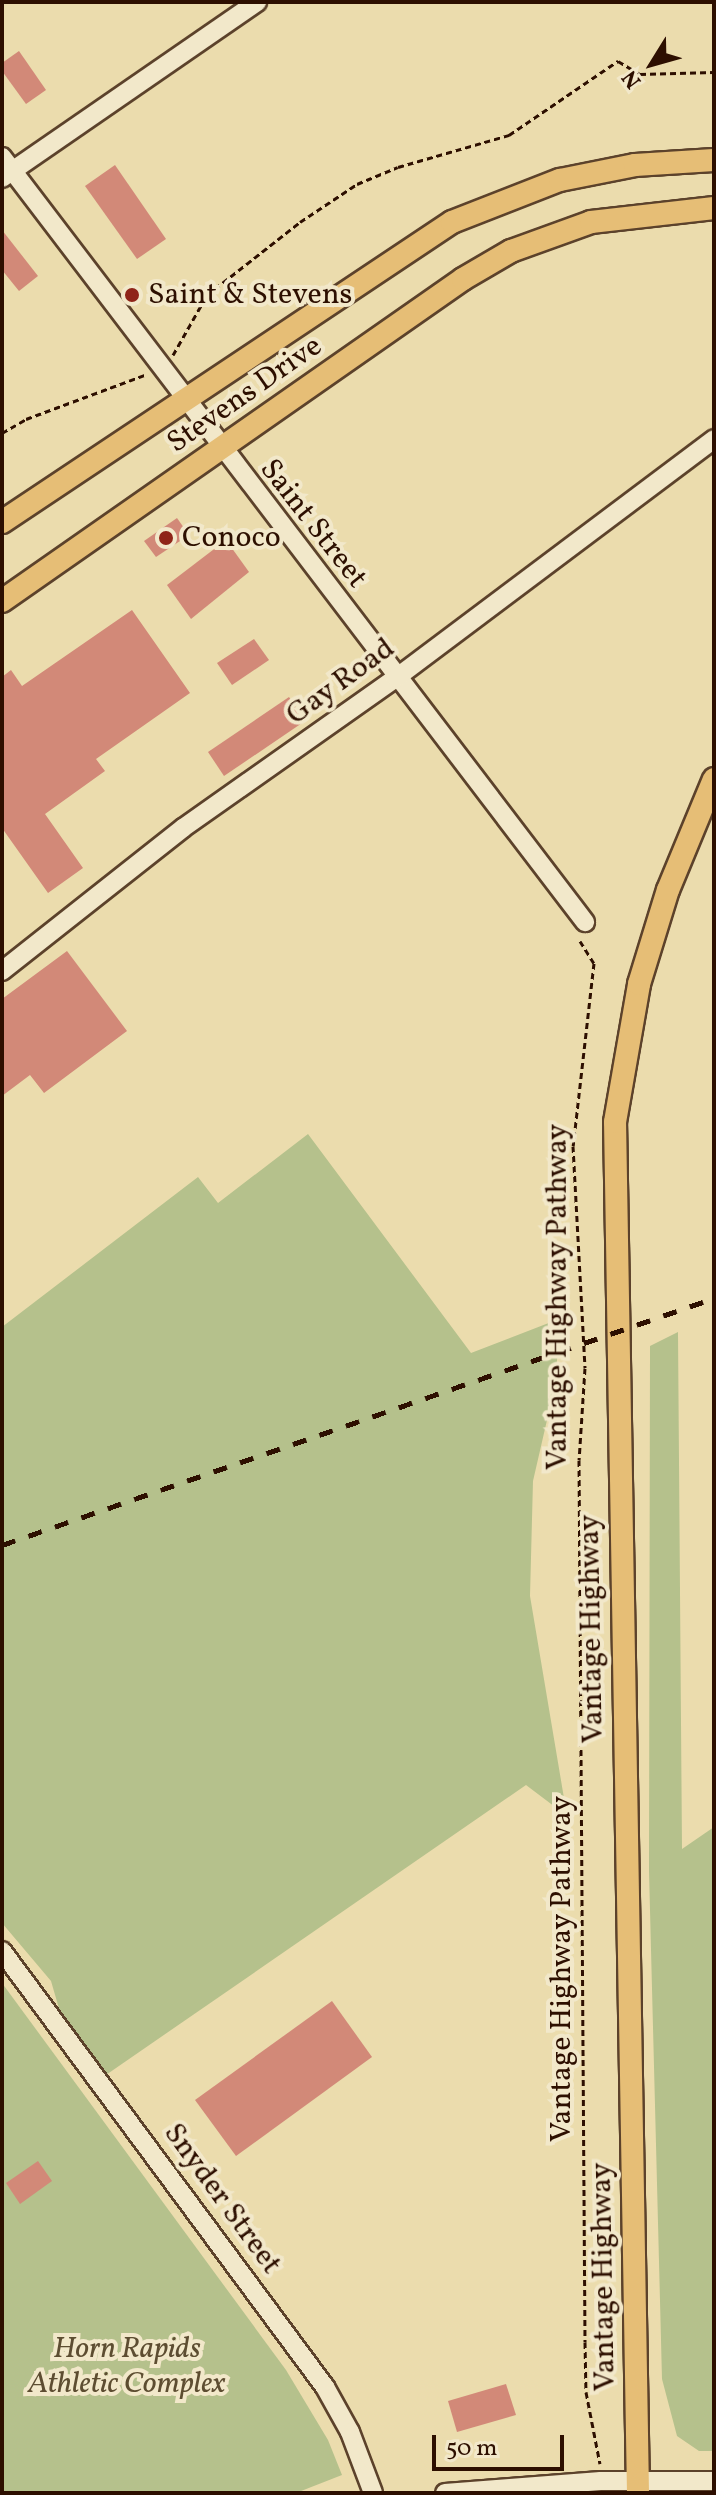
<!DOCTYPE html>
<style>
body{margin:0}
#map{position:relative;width:716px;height:2495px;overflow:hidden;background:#ebdcad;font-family:Vollkorn,serif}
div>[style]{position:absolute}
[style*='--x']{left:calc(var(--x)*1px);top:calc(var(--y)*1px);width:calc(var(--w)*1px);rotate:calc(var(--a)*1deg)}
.green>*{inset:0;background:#b5c18c}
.building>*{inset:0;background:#d28978}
.path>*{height:3px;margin-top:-1.5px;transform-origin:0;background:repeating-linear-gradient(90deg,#2d0f00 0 6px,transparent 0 10px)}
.roads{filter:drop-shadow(2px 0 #5c422b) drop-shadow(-2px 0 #5c422b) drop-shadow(0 2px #5c422b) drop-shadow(0 -2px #5c422b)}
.minor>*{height:18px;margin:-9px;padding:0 9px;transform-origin:9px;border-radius:9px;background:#f2e8ca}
.major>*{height:22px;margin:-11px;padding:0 11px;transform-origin:11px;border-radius:11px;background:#e6be76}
.rail>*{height:5px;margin-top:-2.5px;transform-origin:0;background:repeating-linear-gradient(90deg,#2d0f00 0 14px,transparent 0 28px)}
.dots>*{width:22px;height:22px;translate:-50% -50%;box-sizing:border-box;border:4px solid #f2e8ca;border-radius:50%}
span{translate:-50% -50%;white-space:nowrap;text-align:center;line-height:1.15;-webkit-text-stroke:8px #f2e8ca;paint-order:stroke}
.poi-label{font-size:30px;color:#2d0f00}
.left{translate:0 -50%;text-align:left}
.street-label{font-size:30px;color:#2d0f00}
.park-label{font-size:30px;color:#5d4d31;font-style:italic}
.frame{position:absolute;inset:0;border:4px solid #2d0f00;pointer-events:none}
.north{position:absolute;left:612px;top:24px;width:80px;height:80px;-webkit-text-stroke:6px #f2e8ca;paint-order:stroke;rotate:233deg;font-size:22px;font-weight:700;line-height:32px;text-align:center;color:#2d0f00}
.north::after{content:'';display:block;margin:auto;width:28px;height:36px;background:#2d0f00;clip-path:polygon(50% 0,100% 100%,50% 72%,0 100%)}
.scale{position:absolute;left:432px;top:2435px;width:132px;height:36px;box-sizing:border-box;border:4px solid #2d0f00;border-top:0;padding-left:10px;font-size:24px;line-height:28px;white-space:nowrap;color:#2d0f00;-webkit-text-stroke:6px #f2e8ca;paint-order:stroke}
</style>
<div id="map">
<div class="green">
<div style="clip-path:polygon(308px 1134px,471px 1353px,559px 1319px,556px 1381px,533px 1481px,530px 1596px,567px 1816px,526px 1785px,103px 2077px,67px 2036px,51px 1981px,2px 1923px,2px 1327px,198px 1177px,218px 1203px)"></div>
<div style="clip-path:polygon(678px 1332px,682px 1849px,714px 1827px,714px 2451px,699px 2451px,677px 2436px,662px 2379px,649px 1871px,650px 1346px)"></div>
<div style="clip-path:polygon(2px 1983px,286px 2370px,328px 2440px,342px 2475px,296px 2493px,2px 2493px)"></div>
</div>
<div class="building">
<div style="clip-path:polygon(19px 51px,46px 90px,26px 104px,2px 71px,2px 63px)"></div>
<div style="clip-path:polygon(115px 165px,166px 239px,137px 259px,85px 186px)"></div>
<div style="clip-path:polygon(2px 230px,38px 276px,19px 291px,2px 270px)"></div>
<div style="clip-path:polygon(177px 518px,189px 535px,156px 557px,144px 541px)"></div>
<div style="clip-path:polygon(226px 540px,249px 572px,191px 619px,167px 585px)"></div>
<div style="clip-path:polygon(132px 610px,190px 693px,96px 759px,105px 771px,45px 814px,83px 868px,48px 893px,2px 828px,2px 677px,11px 670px,22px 686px)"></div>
<div style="clip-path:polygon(254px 639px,269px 660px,232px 685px,217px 663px)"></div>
<div style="clip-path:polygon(289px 697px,305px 721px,224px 776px,208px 752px)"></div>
<div style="clip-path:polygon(67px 951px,127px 1031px,44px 1093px,30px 1075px,2px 1096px,2px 999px)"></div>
<div style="clip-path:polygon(332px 2001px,372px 2057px,236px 2156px,195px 2100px)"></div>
<div style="clip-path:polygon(38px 2161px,52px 2181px,20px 2204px,6px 2183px)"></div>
<div style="clip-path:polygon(506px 2384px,516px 2415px,457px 2432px,448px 2401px)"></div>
</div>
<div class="path">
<div style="--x:173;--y:355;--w:69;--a:-60.5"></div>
<div style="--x:207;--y:295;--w:118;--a:-38.1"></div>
<div style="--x:300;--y:222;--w:69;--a:-33.7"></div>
<div style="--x:357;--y:184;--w:44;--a:-22.5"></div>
<div style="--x:398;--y:167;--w:116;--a:-16.1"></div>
<div style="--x:509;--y:135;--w:132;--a:-34.2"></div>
<div style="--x:618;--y:61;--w:26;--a:31"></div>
<div style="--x:640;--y:74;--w:74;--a:-1.5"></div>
<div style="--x:2;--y:433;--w:28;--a:-30"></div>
<div style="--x:26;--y:419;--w:129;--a:-20.4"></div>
<div style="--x:580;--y:941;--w:26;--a:58"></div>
<div style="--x:594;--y:963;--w:184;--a:96.5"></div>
<div style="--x:573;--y:1146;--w:222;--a:86.9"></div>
<div style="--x:585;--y:1368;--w:92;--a:93.7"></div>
<div style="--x:579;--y:1460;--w:882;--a:89.61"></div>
<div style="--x:585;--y:2342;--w:50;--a:88.9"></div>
<div style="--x:586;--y:2392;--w:73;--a:79"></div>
<div style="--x:2;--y:2485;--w:1;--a:90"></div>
</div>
<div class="roads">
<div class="minor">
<div style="--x:2;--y:157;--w:962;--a:52.69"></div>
<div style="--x:2;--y:178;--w:310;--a:-34.6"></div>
<div style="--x:2;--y:971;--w:231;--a:-38.3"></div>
<div style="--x:183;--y:828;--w:261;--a:-35.2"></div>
<div style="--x:396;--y:678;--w:398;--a:-36.9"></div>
<div style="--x:2;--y:1951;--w:543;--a:53.47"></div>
<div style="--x:325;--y:2387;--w:51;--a:60.9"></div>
<div style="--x:350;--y:2432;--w:65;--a:69.3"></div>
<div style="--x:445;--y:2493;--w:156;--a:-4.4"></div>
<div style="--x:601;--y:2481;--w:113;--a:0"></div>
</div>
<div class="major">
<div style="--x:2;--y:522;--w:541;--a:-33.69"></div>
<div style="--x:452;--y:222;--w:116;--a:-21.3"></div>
<div style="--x:560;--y:180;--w:76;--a:-11.3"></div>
<div style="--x:635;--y:165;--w:79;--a:-3.6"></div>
<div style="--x:2;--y:601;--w:562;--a:-34.93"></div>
<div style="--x:463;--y:279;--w:56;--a:-30.3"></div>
<div style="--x:511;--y:251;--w:85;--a:-19.9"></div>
<div style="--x:591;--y:222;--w:124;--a:-6.5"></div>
<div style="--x:638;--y:2493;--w:1371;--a:-90.96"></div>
<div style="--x:615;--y:1122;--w:140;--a:-80.1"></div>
<div style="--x:639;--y:984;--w:98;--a:-72.9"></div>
<div style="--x:668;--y:890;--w:120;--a:-67.5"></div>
</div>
</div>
<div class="rail">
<div style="--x:2;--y:1545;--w:754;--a:-19.13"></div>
</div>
<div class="dots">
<div style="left:132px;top:295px;background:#8f2418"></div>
<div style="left:166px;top:538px;background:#8f2418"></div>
</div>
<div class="poi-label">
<span class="left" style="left:148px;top:295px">Saint &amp; Stevens</span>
<span class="left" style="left:182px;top:538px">Conoco</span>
</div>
<div class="street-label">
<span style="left:245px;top:395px;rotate:-35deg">Stevens Drive</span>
<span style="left:313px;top:524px;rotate:52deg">Saint Street</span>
<span style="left:341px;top:682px;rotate:-36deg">Gay Road</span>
<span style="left:558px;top:1297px;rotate:-90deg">Vantage Highway Pathway</span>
<span style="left:592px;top:1629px;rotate:-91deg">Vantage Highway</span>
<span style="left:562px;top:1969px;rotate:-90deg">Vantage Highway Pathway</span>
<span style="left:222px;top:2199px;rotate:54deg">Snyder Street</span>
<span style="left:604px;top:2277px;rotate:-91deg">Vantage Highway</span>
</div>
<div class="park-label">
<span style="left:127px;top:2366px">Horn Rapids<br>Athletic Complex</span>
</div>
<div class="frame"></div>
<div class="north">N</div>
<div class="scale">50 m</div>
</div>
